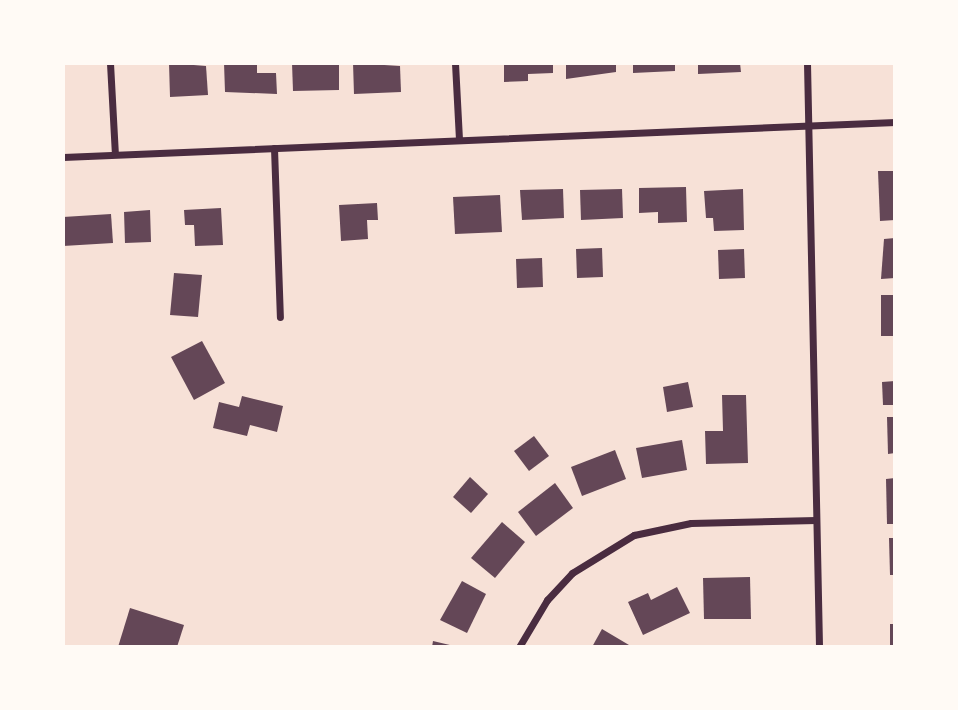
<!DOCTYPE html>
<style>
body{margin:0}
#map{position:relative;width:958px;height:710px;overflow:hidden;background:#f7e1d7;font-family:Commissioner,sans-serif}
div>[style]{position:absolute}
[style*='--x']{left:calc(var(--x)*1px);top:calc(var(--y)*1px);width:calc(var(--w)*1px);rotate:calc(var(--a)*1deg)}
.building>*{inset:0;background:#644757}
.minor>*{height:7px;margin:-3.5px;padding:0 3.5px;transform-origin:3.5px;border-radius:3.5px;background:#4a2c40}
span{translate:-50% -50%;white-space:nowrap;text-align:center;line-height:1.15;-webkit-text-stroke:7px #fffaf5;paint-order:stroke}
.frame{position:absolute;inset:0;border:65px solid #fffaf5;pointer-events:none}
</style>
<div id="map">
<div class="building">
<div style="clip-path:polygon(169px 63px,206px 66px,208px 95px,170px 97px)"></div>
<div style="clip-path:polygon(224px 63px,257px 63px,257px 73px,276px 73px,277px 94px,225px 92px)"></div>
<div style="clip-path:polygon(292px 63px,339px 65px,339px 90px,293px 91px)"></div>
<div style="clip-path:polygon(353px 63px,400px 66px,401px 92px,354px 94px)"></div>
<div style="clip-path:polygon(504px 63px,553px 63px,553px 73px,528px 74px,528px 81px,504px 82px)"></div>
<div style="clip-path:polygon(566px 63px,616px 63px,616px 72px,566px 79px)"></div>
<div style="clip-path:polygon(633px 63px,675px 63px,675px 71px,633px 73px)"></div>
<div style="clip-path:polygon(698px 63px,740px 63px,741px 72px,698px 74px)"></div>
<div style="clip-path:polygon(878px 171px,895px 171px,895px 220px,880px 221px)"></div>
<div style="clip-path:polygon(686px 187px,687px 222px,658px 223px,658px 212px,639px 213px,639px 188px)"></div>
<div style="clip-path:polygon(563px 189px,564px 218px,522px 220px,520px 190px)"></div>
<div style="clip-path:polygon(622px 189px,623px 218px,581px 220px,580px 190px)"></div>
<div style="clip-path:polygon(743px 189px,744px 230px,714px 231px,713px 218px,706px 218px,704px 191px)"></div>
<div style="clip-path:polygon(500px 195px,502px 232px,455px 234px,453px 197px)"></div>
<div style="clip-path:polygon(377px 203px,378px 220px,367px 220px,368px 239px,341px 241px,339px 205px)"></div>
<div style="clip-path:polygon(221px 208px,223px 245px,195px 246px,194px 225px,185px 225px,184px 210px)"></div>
<div style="clip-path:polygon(150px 210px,151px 242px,125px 243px,124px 212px)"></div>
<div style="clip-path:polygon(111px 214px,113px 243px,63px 246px,63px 217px)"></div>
<div style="clip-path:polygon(895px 238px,895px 278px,881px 279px,884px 239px)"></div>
<div style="clip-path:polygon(602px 248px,603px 277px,577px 278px,576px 249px)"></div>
<div style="clip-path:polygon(744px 249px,745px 278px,719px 279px,718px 250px)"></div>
<div style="clip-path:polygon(542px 258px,543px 287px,517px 288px,516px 259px)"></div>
<div style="clip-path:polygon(174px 273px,202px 275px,198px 317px,170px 315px)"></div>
<div style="clip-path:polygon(881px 295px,895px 295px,895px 336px,881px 336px)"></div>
<div style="clip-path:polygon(202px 341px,225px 383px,194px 400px,171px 357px)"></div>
<div style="clip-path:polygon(895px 381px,895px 405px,883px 405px,882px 382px)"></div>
<div style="clip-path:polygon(688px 382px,693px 407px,667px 412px,663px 387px)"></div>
<div style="clip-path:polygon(722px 395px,746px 395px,748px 463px,706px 464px,705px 431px,723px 431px)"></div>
<div style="clip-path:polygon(242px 396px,283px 406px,277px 432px,250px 425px,247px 436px,213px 428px,219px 402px,239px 407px)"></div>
<div style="clip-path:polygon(887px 417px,895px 417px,895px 453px,888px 454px)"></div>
<div style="clip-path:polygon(534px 436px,549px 456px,529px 471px,514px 451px)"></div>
<div style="clip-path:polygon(682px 440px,687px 470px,642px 478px,636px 448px)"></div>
<div style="clip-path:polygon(615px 450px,626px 479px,582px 496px,571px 467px)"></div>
<div style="clip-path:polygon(470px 477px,488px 494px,471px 513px,453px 497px)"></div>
<div style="clip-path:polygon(895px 478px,895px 524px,887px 524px,886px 479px)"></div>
<div style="clip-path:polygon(555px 483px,573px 508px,536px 536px,518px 512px)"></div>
<div style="clip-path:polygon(502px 522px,525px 542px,495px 578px,471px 558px)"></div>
<div style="clip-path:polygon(889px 538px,895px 538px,895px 575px,890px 575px)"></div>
<div style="clip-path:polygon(750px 577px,751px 619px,704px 619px,703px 578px)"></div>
<div style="clip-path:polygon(462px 581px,486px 594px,467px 633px,440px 620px)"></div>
<div style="clip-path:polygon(677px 587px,690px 613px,643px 635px,628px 602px,648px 593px,651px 600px)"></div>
<div style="clip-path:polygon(130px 608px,184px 625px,177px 647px,118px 647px)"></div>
<div style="clip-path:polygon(890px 624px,895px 624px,895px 647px,890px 647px)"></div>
<div style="clip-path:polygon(602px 629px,629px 645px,628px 647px,592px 647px)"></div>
<div style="clip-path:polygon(433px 641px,454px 646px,454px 647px,432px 647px)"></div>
</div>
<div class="minor">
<div style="--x:110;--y:63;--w:91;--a:86.9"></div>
<div style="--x:455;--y:63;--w:77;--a:87"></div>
<div style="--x:807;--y:63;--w:584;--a:88.82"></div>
<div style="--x:274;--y:148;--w:169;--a:88"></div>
<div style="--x:63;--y:157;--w:833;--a:-2.41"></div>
<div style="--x:519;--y:647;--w:55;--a:-59.2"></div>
<div style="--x:547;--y:600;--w:37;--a:-47"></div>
<div style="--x:572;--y:573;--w:73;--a:-31.5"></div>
<div style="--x:634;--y:535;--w:58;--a:-11.9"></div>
<div style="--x:691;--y:523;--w:125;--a:-1.4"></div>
</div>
<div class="frame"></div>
</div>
